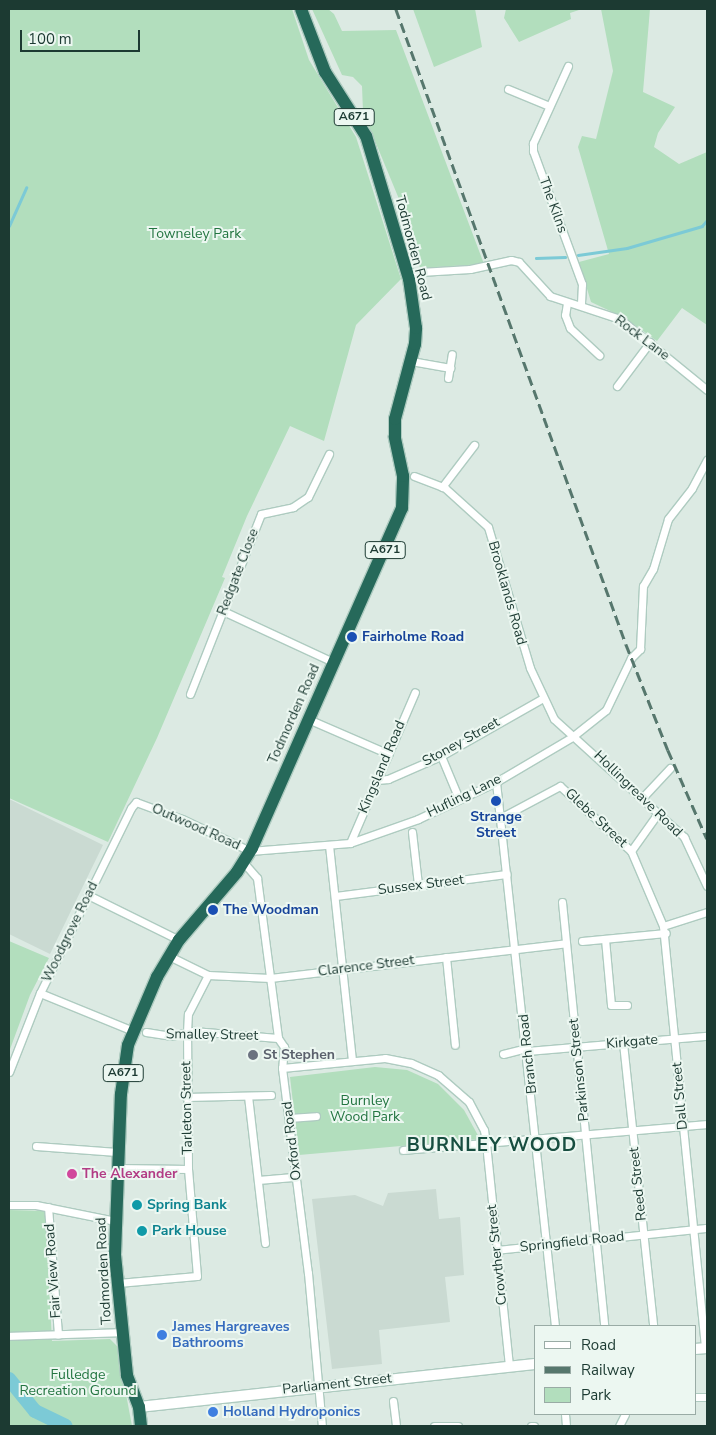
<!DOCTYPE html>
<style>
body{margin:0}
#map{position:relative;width:716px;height:1435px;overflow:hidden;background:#dceae3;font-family:"Nunito Sans",sans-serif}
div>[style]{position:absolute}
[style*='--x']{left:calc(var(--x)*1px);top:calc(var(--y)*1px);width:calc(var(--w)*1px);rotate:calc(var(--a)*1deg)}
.built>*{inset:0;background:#cadad2}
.green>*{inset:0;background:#b2debd}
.stream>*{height:2.5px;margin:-1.25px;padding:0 1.25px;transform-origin:1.25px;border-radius:1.25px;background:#7ccad6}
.river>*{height:14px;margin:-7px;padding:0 7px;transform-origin:7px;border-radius:7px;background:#7ccad6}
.roads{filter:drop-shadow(1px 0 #aecbc0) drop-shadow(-1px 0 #aecbc0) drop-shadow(0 1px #aecbc0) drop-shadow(0 -1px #aecbc0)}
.street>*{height:7px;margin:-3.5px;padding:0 3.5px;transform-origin:3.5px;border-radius:3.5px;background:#fff}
.secondary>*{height:10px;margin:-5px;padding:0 5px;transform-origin:5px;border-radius:5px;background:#fff}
.highway>*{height:12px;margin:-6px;padding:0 6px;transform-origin:6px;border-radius:6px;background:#26695a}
.rail>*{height:2.5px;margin-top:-1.25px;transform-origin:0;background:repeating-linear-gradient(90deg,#56776d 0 10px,transparent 0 15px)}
.dots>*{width:14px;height:14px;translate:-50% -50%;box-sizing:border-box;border:2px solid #ecf7f1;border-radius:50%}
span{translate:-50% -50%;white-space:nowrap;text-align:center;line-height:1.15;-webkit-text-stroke:4px #ecf7f1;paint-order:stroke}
.shield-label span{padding:1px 4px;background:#ecf7f1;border:1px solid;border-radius:4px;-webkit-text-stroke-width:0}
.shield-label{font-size:12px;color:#1c3a32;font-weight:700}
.street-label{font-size:14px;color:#1c3a32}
.park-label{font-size:14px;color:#237541}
.transit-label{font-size:14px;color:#164399;font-weight:700}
.left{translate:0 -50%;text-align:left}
.worship-label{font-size:14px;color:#5b616d;font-weight:700}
.hotel-label{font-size:14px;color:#b23c85;font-weight:700}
.culture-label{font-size:14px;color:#0d838f;font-weight:700}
.shop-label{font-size:14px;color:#366cbe;font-weight:700}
.district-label{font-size:19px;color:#174e40;font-weight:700;letter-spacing:1px}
.frame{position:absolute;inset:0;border:10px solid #1c3a32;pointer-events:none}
.legend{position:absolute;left:534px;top:1325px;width:162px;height:90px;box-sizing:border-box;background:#ecf7f1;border:1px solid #99aba5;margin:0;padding:6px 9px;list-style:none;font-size:15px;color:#1c3a32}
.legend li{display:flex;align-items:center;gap:10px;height:25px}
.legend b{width:25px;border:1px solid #99aba5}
.scale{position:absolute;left:20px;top:30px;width:120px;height:22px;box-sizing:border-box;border:2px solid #1c3a32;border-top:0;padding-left:6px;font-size:15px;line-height:18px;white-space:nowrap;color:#1c3a32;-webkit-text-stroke:4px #ecf7f1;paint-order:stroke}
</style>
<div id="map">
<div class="built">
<div style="clip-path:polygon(9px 799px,103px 845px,50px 954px,9px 934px)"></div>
<div style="clip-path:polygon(436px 1189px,439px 1219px,460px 1217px,464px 1275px,445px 1277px,450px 1322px,379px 1330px,382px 1364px,332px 1369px,312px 1199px,355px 1195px,383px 1206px,388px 1193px)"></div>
</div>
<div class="green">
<div style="clip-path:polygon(9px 9px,292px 9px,309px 60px,356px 137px,401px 279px,356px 325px,324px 441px,290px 426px,247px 516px,222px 577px,225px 578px,157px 738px,108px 842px,9px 798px)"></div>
<div style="clip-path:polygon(312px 9px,328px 9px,334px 14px,342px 31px,396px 30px,484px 264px,420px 268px,399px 199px,363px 112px,362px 86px,353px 77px,342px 75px)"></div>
<div style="clip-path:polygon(413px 9px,475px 9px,482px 47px,434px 67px)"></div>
<div style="clip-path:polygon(506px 9px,582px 9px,570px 13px,571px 19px,519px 42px,504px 18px)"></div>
<div style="clip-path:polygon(601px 9px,650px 9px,643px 92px,675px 107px,658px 133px,654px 147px,679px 164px,707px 152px,707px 325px,682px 308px,657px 341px,625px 318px,591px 302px,579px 262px,609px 254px,578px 147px,582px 136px,596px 139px,613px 71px)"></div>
<div style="clip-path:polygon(9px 941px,49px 958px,30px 995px,9px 1052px)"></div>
<div style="clip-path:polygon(375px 1067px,407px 1070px,438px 1084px,464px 1110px,480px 1139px,299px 1155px,290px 1077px)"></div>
<div style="clip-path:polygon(9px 1210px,45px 1211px,52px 1341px,110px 1339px,117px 1346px,132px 1426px,9px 1426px)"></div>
</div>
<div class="stream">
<div style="--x:9;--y:226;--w:42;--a:-65.9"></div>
<div style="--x:578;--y:255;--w:49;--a:-8.1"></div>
<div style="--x:627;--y:248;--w:78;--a:-16.3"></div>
<div style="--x:702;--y:226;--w:8;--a:-50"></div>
<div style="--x:536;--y:258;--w:29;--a:-2"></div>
</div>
<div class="river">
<div style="--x:9;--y:1379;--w:41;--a:50.9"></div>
<div style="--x:35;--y:1411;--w:34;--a:26"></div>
</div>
<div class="roads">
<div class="street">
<div style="--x:568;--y:66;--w:85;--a:114.4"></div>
<div style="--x:533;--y:143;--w:8;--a:90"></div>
<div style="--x:533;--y:151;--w:142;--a:69.8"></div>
<div style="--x:582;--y:284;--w:21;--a:93"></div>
<div style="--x:508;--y:89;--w:44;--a:22.5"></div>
<div style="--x:409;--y:279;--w:13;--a:-32"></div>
<div style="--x:420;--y:272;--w:50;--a:-3.4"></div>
<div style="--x:470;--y:269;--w:42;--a:-12.4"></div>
<div style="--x:511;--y:260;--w:8;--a:14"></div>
<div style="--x:519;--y:262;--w:46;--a:47.6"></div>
<div style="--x:550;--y:296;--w:74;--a:18.2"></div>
<div style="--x:620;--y:319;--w:112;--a:39.2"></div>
<div style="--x:567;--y:303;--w:12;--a:99"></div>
<div style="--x:565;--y:315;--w:14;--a:69"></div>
<div style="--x:570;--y:328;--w:40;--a:43"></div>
<div style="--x:411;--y:361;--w:40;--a:10"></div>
<div style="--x:448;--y:378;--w:24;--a:-81"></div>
<div style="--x:617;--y:386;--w:55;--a:-53.1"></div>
<div style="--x:414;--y:476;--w:33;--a:21"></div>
<div style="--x:445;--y:488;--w:58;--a:42.2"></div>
<div style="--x:488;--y:527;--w:147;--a:73.4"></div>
<div style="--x:530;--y:668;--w:56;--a:64.8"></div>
<div style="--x:554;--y:719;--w:176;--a:42.2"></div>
<div style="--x:684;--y:837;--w:54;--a:64.9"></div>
<div style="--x:442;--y:487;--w:53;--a:-52.7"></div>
<div style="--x:223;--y:611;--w:121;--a:24.9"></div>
<div style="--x:190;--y:694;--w:193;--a:-68.5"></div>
<div style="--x:261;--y:514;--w:33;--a:-12"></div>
<div style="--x:293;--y:507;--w:18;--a:-34"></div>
<div style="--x:308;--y:497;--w:48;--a:-64"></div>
<div style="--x:308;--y:719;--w:88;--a:23.4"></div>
<div style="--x:441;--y:756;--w:47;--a:67.3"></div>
<div style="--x:377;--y:780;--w:11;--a:-5"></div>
<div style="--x:388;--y:779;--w:58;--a:-23.5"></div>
<div style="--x:441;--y:756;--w:117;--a:-29.6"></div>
<div style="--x:496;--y:782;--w:547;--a:83.81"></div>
<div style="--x:642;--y:798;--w:41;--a:-47"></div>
<div style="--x:500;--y:818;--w:68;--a:-28.1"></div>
<div style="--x:560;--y:786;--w:96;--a:42.5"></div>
<div style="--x:631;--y:851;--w:82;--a:66.9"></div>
<div style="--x:663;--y:926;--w:424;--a:84.3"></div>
<div style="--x:412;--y:832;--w:53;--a:83.5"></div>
<div style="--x:350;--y:843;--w:164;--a:-66.7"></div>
<div style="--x:329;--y:845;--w:216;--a:83.9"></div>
<div style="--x:631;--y:851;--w:47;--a:-54.6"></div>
<div style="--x:244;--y:863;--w:20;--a:49"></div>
<div style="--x:257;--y:878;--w:161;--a:82.5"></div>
<div style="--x:278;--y:1038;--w:11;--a:56"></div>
<div style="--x:284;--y:1047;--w:21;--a:95"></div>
<div style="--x:282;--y:1068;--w:207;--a:82.8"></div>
<div style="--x:308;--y:1273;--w:154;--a:84.8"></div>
<div style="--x:88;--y:895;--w:102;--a:26.3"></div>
<div style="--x:335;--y:896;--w:173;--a:-7.3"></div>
<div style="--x:562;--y:902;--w:426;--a:84.3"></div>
<div style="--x:663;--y:926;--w:46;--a:-17.7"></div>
<div style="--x:605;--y:939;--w:66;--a:84.8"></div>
<div style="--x:611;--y:1005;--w:16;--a:0"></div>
<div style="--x:582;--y:941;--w:84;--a:-5.4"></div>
<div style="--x:169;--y:956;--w:43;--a:26"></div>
<div style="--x:208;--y:975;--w:62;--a:2.8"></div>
<div style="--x:270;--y:978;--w:298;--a:-6.7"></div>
<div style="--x:446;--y:957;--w:88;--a:84.2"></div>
<div style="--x:40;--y:993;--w:100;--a:22.2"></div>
<div style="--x:146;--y:1032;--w:25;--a:9"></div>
<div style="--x:171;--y:1036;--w:23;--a:-13"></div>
<div style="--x:193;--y:1031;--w:85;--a:4.7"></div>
<div style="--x:623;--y:1043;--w:285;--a:83.9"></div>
<div style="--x:527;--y:1051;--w:181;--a:-4.8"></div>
<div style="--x:503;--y:1054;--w:25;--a:-14"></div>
<div style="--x:282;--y:1068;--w:103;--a:-5.5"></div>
<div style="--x:385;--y:1058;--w:26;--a:11"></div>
<div style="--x:411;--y:1063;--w:30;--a:24"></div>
<div style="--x:438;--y:1075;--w:41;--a:41.1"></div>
<div style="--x:469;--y:1102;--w:32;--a:62"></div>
<div style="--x:484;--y:1130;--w:13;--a:81"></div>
<div style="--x:486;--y:1143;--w:225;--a:84.1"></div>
<div style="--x:9;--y:1072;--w:85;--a:-68.6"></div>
<div style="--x:40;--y:993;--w:206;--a:-63.8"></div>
<div style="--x:131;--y:808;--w:8;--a:-50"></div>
<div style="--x:136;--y:802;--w:49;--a:20.3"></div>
<div style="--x:182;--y:819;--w:75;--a:25.2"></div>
<div style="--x:250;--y:851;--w:100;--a:-4.6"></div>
<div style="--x:350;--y:843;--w:72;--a:-19.4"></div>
<div style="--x:418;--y:819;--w:86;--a:-25.4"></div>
<div style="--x:496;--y:782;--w:88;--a:-30.6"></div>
<div style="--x:572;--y:737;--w:43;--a:-38.5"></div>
<div style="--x:606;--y:710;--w:58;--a:-64.3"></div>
<div style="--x:631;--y:658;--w:13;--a:-45"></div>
<div style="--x:640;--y:649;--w:63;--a:-87.3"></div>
<div style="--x:643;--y:586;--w:20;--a:-60"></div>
<div style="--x:653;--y:569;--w:52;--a:-73.3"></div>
<div style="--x:668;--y:519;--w:39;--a:-52"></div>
<div style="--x:692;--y:488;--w:32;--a:-62"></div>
<div style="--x:248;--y:1096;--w:148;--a:83.4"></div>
<div style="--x:186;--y:1097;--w:85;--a:-1.3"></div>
<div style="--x:289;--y:1118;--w:27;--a:-4"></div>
<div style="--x:36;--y:1146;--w:81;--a:4.2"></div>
<div style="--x:403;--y:1150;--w:305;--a:-4.9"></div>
<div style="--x:116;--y:1168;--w:72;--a:0.8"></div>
<div style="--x:258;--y:1180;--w:38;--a:-5"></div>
<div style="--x:9;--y:1205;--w:27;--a:0"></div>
<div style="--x:36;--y:1205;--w:81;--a:11.4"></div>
<div style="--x:48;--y:1207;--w:128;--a:85.5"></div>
<div style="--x:496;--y:1250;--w:212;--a:-6"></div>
<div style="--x:118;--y:1283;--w:79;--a:-5.1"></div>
<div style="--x:197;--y:1276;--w:107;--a:-94.8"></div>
<div style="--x:188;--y:1169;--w:137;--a:-90.4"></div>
<div style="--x:187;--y:1032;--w:18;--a:-87"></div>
<div style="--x:188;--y:1014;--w:44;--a:-62.9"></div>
<div style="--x:9;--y:1336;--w:113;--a:-2"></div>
<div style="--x:695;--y:1397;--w:12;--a:0"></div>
<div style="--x:393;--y:1401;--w:25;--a:83"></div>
<div style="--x:565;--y:1414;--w:12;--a:85"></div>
<div style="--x:434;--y:1426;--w:24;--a:0"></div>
<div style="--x:531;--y:1426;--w:3;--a:0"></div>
<div style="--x:619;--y:1426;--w:13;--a:-63"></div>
</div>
<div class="secondary">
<div style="--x:695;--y:1349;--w:12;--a:-5"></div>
<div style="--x:139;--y:1407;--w:398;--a:-6.2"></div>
</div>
<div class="highway">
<div style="--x:141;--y:1426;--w:19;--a:-96"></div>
<div style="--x:139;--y:1407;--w:34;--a:-111"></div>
<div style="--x:127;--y:1375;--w:121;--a:-95.7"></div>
<div style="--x:115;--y:1255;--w:161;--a:-87.9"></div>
<div style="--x:121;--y:1094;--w:49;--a:-81.9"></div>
<div style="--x:128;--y:1045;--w:74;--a:-66.9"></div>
<div style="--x:157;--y:977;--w:43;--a:-59.3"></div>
<div style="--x:179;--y:940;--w:89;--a:-49.5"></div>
<div style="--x:237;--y:872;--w:28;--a:-58"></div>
<div style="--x:252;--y:848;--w:372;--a:-66.2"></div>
<div style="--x:402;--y:508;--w:32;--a:-88"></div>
<div style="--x:403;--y:476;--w:40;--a:-102"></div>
<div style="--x:395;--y:437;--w:18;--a:-90"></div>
<div style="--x:395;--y:419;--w:78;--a:-75.1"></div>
<div style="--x:415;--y:344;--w:16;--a:-86"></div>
<div style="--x:416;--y:328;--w:49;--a:-98.1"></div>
<div style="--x:409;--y:279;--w:149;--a:-106.7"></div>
<div style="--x:366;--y:136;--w:76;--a:-122.6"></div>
<div style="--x:325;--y:72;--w:67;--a:-110.9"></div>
</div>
</div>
<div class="rail">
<div style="--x:396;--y:9;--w:675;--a:70.09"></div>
<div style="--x:626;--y:644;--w:114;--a:68.4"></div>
<div style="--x:668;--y:750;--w:97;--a:66.3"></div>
</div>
<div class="dots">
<div style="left:352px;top:637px;background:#1a4fb4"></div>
<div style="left:496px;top:801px;background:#1a4fb4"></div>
<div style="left:213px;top:910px;background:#1a4fb4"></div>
<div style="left:253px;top:1055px;background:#6b7280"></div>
<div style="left:72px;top:1174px;background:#d1479c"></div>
<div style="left:137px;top:1205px;background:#0f9aa8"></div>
<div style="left:142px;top:1231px;background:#0f9aa8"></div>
<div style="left:162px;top:1335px;background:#3f7fe0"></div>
<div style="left:213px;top:1412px;background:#3f7fe0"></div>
</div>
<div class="shield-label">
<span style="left:354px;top:117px">A671</span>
<span style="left:385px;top:550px">A671</span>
<span style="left:123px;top:1073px">A671</span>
</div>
<div class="street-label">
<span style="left:553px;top:205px;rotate:70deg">The Kilns</span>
<span style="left:413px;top:248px;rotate:75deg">Todmorden Road</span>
<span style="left:642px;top:338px;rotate:37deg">Rock Lane</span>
<span style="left:238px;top:572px;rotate:-69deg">Redgate Close</span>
<span style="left:507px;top:593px;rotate:74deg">Brooklands Road</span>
<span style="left:294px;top:714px;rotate:-66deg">Todmorden Road</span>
<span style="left:461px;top:742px;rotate:-29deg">Stoney Street</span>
<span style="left:382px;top:767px;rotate:-67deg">Kingsland Road</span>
<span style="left:638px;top:794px;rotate:44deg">Hollingreave Road</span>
<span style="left:464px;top:796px;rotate:-26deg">Hufling Lane</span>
<span style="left:596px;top:818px;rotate:43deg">Glebe Street</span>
<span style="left:196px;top:827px;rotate:24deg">Outwood Road</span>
<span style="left:421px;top:885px;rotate:-7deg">Sussex Street</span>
<span style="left:70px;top:932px;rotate:-64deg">Woodgrove Road</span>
<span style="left:366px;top:966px;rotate:-7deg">Clarence Street</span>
<span style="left:212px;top:1035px;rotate:1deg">Smalley Street</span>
<span style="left:632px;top:1042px;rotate:-5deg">Kirkgate</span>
<span style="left:528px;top:1054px;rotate:-96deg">Branch Road</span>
<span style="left:579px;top:1070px;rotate:-96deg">Parkinson Street</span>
<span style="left:680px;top:1096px;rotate:-95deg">Dall Street</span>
<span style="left:187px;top:1108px;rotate:-91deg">Tarleton Street</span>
<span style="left:292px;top:1141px;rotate:-97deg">Oxford Road</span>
<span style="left:638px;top:1184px;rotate:-96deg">Reed Street</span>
<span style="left:572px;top:1242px;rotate:-6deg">Springfield Road</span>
<span style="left:497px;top:1255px;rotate:-96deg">Crowther Street</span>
<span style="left:53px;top:1271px;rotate:-94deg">Fair View Road</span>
<span style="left:104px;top:1271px;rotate:-93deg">Todmorden Road</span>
<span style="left:337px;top:1384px;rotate:-6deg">Parliament Street</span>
</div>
<div class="park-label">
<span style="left:195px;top:234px">Towneley Park</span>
<span style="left:365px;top:1109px">Burnley<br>Wood Park</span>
<span style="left:78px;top:1383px">Fulledge<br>Recreation Ground</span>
</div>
<div class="transit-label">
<span class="left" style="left:362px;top:637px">Fairholme Road</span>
<span style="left:496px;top:825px">Strange<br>Street</span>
<span class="left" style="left:223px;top:910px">The Woodman</span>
</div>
<div class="worship-label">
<span class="left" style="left:263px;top:1055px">St Stephen</span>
</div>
<div class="hotel-label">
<span class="left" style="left:82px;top:1174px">The Alexander</span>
</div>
<div class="culture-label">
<span class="left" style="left:147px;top:1205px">Spring Bank</span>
<span class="left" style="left:152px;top:1231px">Park House</span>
</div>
<div class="shop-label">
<span class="left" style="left:172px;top:1335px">James Hargreaves<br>Bathrooms</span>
<span class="left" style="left:223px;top:1412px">Holland Hydroponics</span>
</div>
<div class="district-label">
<span style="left:492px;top:1146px">BURNLEY WOOD</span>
</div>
<div class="frame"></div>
<ul class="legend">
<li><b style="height:6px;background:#fff"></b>Road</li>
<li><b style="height:6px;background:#56776d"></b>Railway</li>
<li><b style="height:14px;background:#b2debd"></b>Park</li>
</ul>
<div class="scale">100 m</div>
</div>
